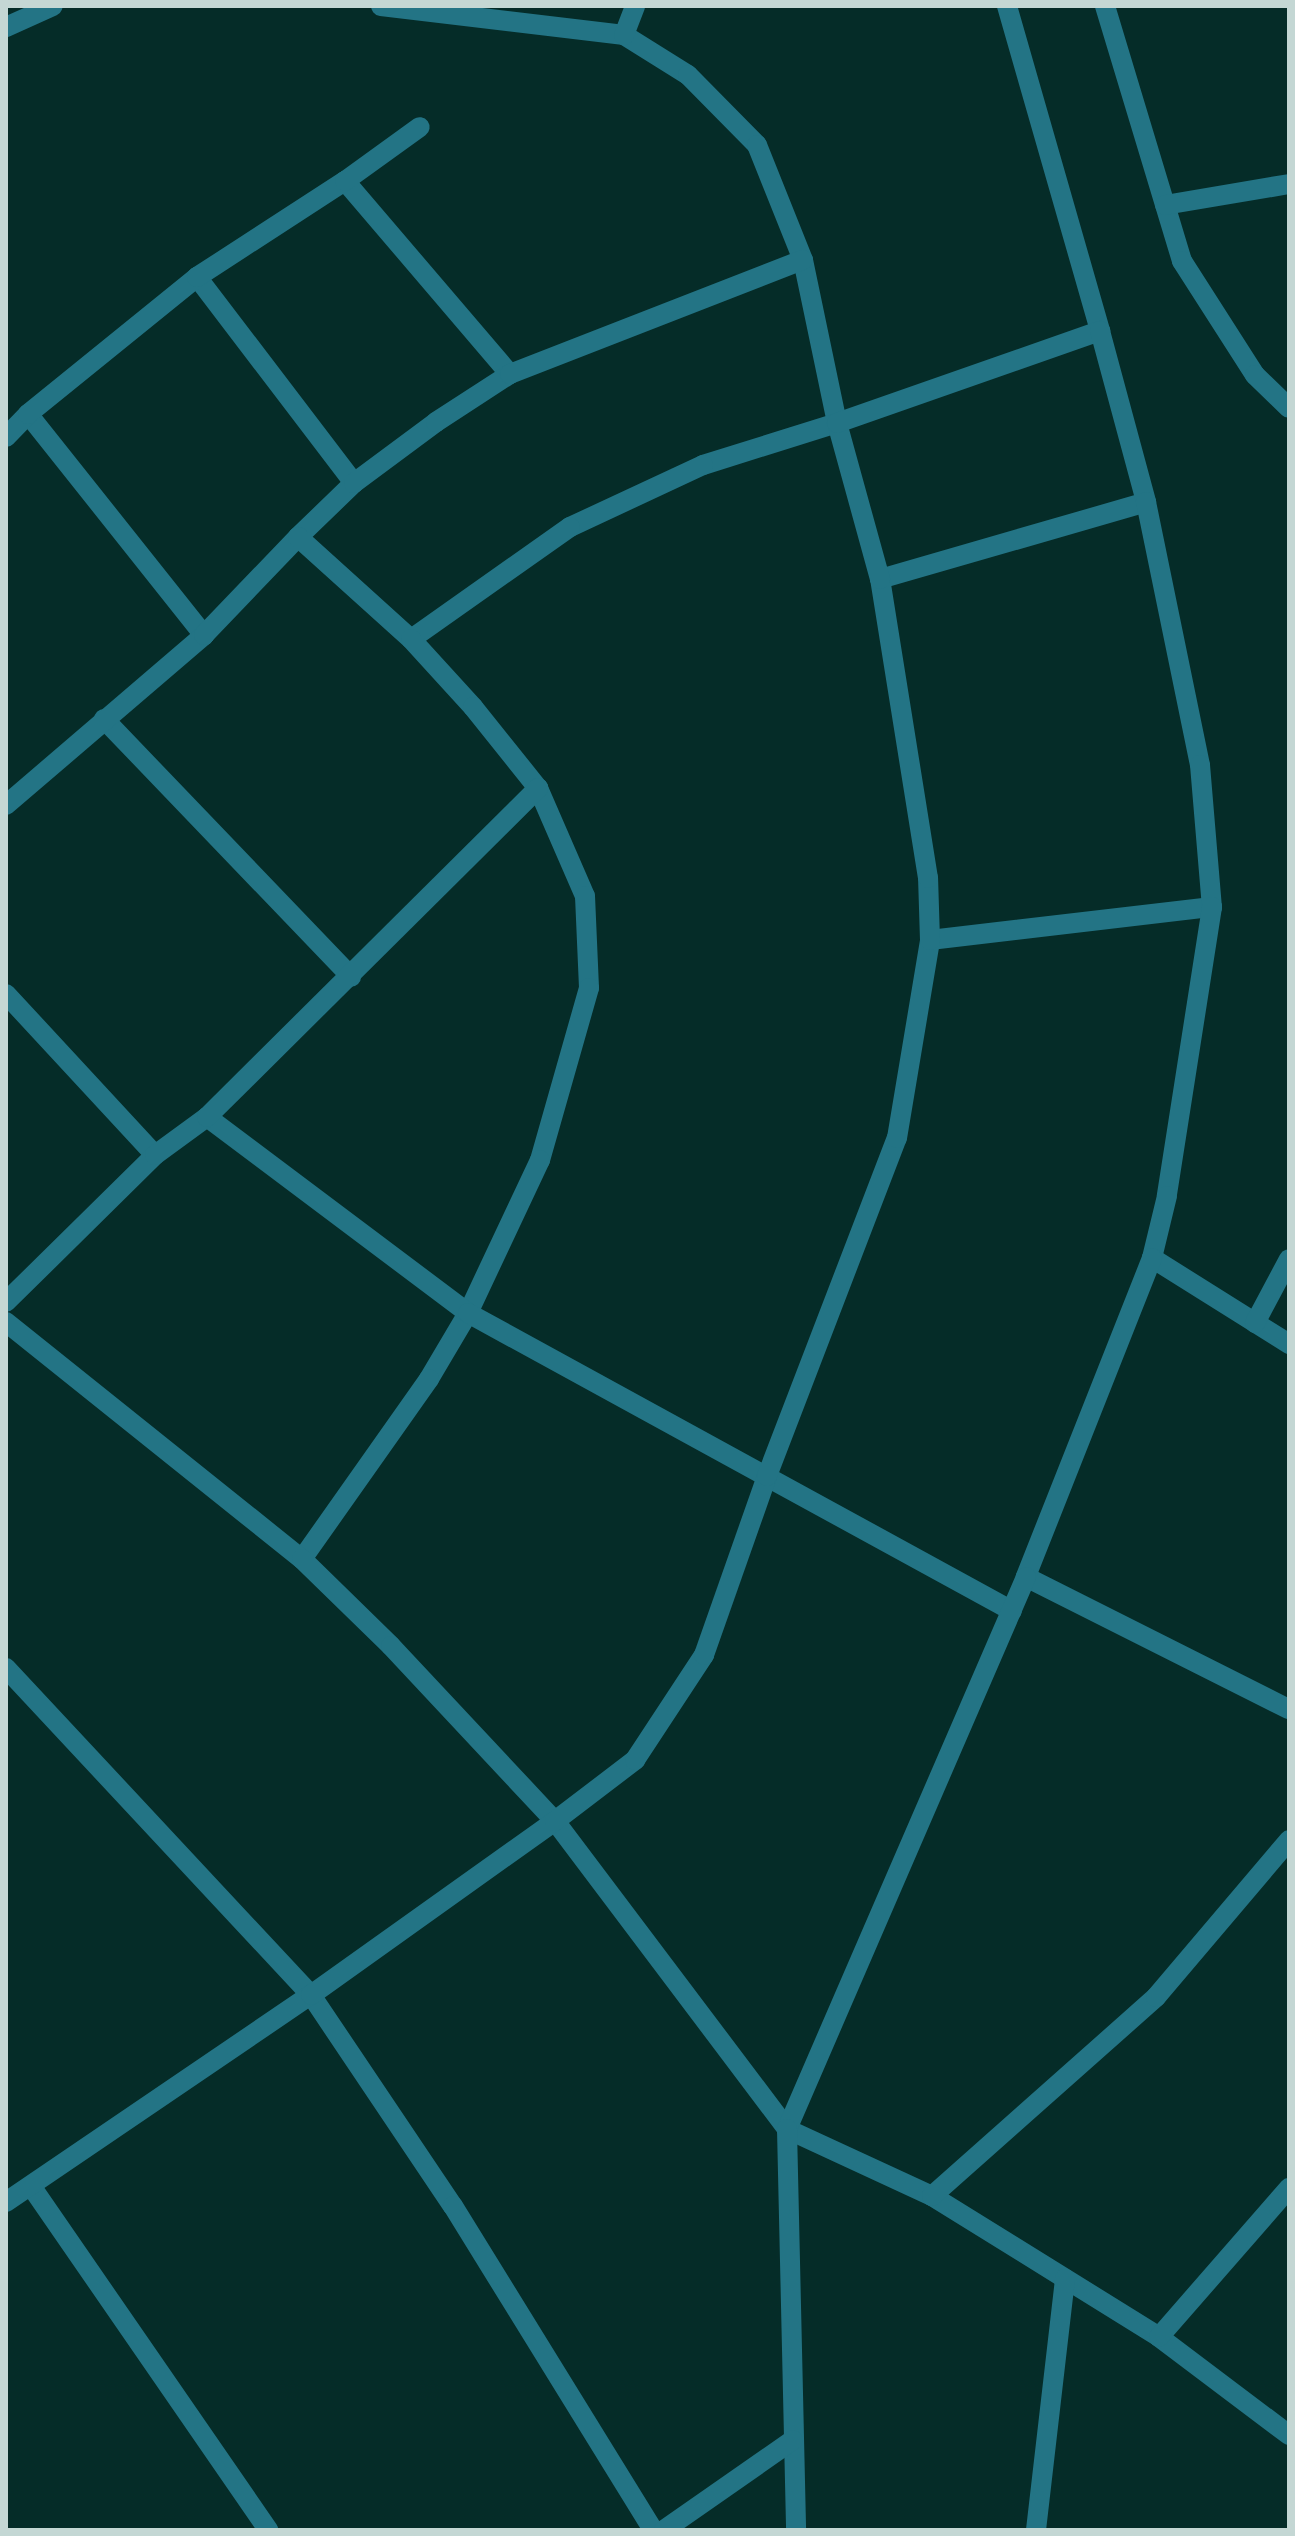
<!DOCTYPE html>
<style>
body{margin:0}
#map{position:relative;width:1295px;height:2536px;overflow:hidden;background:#052c28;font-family:"Source Sans 3",sans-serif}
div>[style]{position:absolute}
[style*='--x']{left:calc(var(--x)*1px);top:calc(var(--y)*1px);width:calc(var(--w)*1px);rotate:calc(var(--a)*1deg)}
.minor>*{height:20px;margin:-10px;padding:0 10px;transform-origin:10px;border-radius:10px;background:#237485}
span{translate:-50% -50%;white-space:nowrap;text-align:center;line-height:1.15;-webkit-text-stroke:7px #052c28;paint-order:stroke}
.frame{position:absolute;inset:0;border:8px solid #c4d7d4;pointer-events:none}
</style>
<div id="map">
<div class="minor">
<div style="--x:381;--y:6;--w:245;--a:6.8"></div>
<div style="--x:624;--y:35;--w:75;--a:32"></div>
<div style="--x:688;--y:75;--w:98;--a:45.4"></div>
<div style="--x:757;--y:145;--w:124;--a:68.2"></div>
<div style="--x:803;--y:260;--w:167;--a:78.2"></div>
<div style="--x:837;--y:423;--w:140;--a:162.6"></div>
<div style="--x:703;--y:465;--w:147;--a:155"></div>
<div style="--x:570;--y:527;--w:194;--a:144.8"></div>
<div style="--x:1007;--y:6;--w:338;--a:74"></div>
<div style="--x:1105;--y:6;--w:266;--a:73.2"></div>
<div style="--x:1182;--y:261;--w:135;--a:57.4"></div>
<div style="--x:1255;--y:375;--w:47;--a:44.1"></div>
<div style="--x:6;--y:27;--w:51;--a:-24.1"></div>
<div style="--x:624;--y:35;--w:31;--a:-69"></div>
<div style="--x:345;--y:181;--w:254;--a:49.5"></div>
<div style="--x:1165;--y:205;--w:126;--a:-9.6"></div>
<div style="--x:197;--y:277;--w:259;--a:52.7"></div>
<div style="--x:28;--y:414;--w:283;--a:51.5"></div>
<div style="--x:6;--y:437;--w:32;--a:-46"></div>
<div style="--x:28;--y:414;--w:218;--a:-39"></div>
<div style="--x:197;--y:277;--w:176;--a:-33"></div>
<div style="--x:345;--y:181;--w:92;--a:-35.8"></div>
<div style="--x:298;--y:537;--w:78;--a:-44"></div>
<div style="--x:354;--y:483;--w:102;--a:-36.6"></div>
<div style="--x:436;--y:422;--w:88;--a:-33"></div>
<div style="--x:510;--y:374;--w:314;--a:-21.3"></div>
<div style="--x:880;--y:579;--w:277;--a:-16.1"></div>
<div style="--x:104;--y:719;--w:357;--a:46.2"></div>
<div style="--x:6;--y:805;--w:261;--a:-40.6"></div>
<div style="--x:204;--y:635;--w:136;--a:-46.2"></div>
<div style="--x:298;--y:537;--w:152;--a:42.1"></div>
<div style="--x:411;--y:639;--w:92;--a:47.6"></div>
<div style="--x:473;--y:707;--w:104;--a:51.3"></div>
<div style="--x:538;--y:788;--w:118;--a:66.5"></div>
<div style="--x:585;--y:896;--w:92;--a:87.5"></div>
<div style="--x:589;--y:988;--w:179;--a:105.9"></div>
<div style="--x:540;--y:1160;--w:169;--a:115.2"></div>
<div style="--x:468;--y:1313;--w:77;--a:120.6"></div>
<div style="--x:429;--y:1379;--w:220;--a:125.2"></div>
<div style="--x:930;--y:940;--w:284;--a:-6.7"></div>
<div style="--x:6;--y:994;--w:219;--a:47.2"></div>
<div style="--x:207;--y:1117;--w:326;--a:36.9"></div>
<div style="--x:468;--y:1313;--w:620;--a:28.71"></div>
<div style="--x:1152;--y:1258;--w:162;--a:32.1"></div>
<div style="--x:6;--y:1302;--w:209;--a:-44.6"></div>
<div style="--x:155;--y:1155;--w:64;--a:-36.2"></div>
<div style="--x:207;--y:1117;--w:467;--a:-44.8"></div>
<div style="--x:6;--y:1322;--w:379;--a:38.7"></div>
<div style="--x:302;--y:1559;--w:124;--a:44.3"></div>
<div style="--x:391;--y:1646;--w:240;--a:46.9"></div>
<div style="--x:555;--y:1821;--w:386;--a:53"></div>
<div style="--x:787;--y:2129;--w:160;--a:24.8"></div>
<div style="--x:932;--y:2196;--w:267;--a:31.8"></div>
<div style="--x:1159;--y:2337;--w:163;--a:37"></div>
<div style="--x:1255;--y:1323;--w:72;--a:-62"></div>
<div style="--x:1026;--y:1577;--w:294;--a:26.7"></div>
<div style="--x:6;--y:1668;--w:447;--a:47"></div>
<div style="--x:311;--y:1995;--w:254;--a:56.1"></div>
<div style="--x:453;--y:2206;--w:381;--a:58.3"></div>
<div style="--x:31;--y:2186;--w:418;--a:55.4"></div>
<div style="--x:932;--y:2196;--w:300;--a:-41.6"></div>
<div style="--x:1156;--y:1997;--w:206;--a:-49.7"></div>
<div style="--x:6;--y:2202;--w:369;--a:-34.2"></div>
<div style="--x:311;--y:1995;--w:300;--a:-35.5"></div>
<div style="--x:555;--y:1821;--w:101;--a:-37.3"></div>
<div style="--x:635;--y:1760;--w:126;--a:-56.7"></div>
<div style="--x:704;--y:1655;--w:190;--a:-70.6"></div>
<div style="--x:767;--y:1476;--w:362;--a:-69"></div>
<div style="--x:897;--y:1138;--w:201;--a:-80.5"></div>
<div style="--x:930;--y:940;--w:62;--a:-91.8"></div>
<div style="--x:928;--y:878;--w:303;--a:-99.1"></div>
<div style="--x:880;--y:579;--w:162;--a:-105.4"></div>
<div style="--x:837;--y:423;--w:279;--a:-19.3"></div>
<div style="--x:1100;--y:331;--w:177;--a:74.9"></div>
<div style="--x:1146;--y:502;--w:268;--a:78.4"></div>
<div style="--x:1200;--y:765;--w:143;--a:85.2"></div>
<div style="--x:1212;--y:907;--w:292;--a:98.9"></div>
<div style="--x:1167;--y:1196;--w:64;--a:103.6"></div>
<div style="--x:1152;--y:1258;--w:343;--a:111.6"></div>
<div style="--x:1026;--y:1577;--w:602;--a:113.41"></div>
<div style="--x:787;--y:2129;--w:401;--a:88.7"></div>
<div style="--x:1159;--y:2337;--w:198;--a:-48.9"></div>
<div style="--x:664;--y:2530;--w:157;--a:-34.9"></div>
<div style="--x:1036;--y:2530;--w:253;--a:-83.4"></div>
</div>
<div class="frame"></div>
</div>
